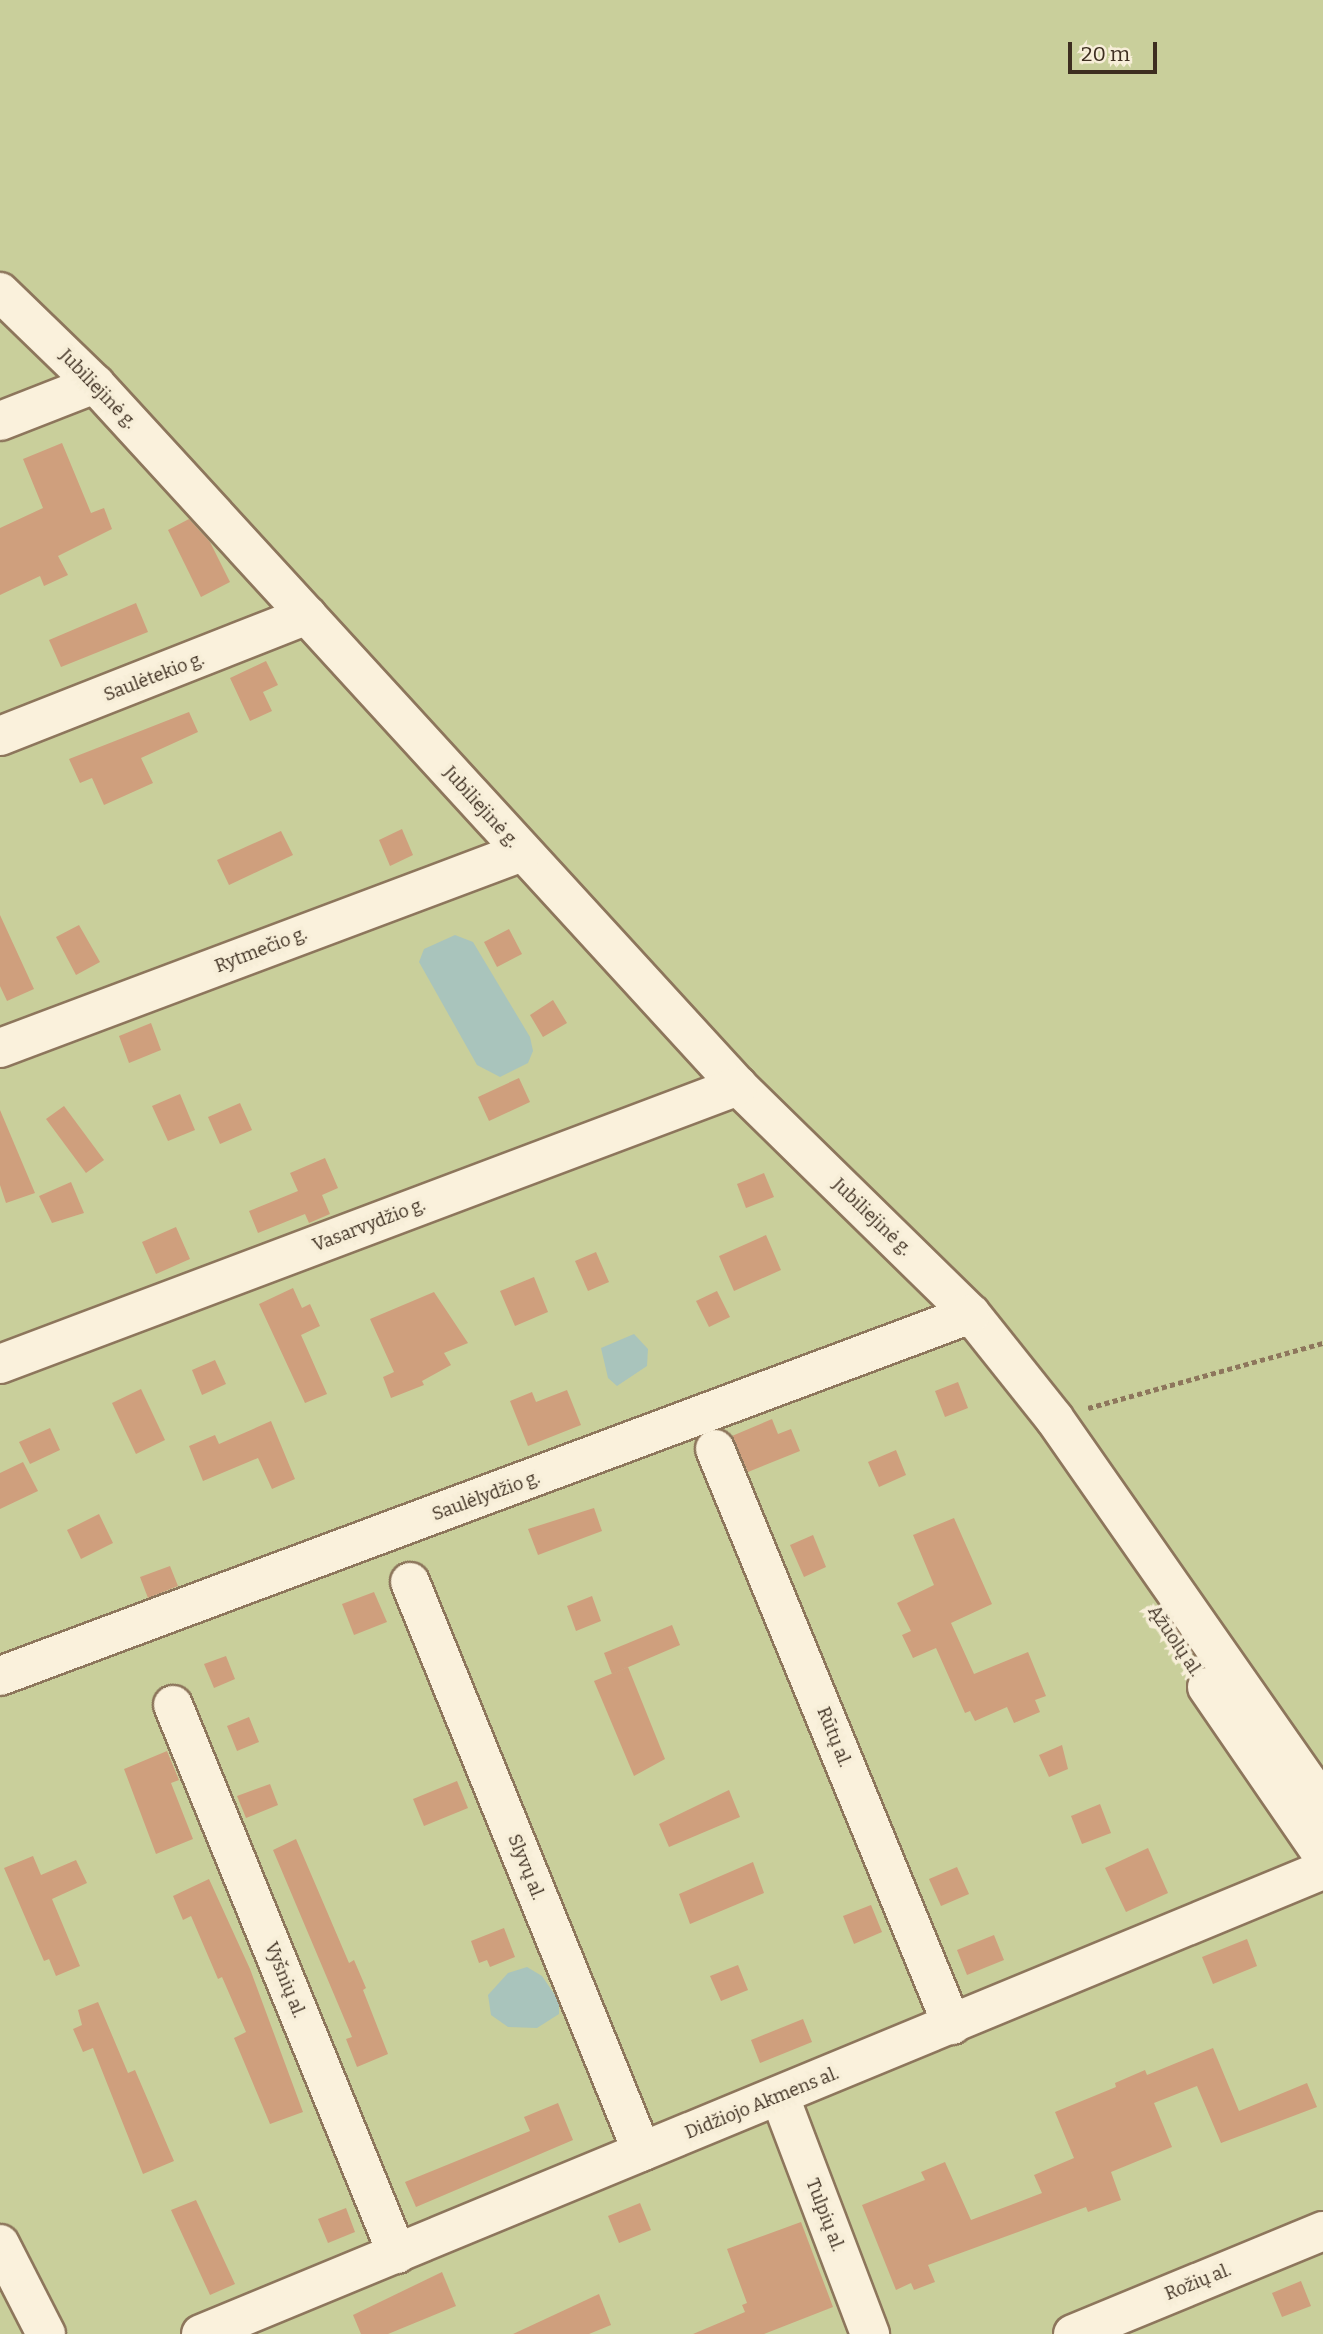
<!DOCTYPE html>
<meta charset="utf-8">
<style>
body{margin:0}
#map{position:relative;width:1323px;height:2334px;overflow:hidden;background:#f0e4c8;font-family:Bitter,serif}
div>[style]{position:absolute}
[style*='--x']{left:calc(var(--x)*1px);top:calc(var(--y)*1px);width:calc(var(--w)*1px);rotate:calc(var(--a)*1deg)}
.green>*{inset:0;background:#c9cf9b}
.water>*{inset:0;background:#a9c4bc}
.building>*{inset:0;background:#cf9f7d}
.path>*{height:4.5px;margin-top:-2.25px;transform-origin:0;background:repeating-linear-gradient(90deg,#8d765c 0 5px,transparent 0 8.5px)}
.roads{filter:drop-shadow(2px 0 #8d765c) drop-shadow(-2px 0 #8d765c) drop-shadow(0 2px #8d765c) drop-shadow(0 -2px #8d765c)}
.minor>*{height:38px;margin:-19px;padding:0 19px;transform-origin:19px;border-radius:19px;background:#faf1dc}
span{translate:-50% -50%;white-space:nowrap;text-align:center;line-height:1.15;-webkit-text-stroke:7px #f7eed8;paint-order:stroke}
.street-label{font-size:18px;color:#3d2e20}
.scale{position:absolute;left:1068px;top:42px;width:89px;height:32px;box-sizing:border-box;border:4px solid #3d2e20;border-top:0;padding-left:9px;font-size:21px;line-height:24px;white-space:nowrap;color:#3d2e20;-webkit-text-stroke:5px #f7eed8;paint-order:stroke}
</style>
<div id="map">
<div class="green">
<div style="clip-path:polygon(0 0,1323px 0,1323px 2334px,0 2334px)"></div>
</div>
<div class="water">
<div style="clip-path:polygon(455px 935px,473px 942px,530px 1037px,533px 1051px,528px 1063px,500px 1077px,477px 1065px,419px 962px,424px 949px)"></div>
<div style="clip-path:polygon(634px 1334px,648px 1349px,647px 1366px,617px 1386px,608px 1378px,601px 1348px)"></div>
<div style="clip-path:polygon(527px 1967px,542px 1976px,559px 2001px,559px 2014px,537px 2028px,508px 2027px,491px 2015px,488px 1995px,508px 1973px)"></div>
</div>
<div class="building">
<div style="clip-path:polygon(62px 443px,91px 513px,104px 508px,112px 529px,58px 556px,68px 575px,44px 586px,40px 576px,0 595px,0 528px,43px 508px,23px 459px)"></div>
<div style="clip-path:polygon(189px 519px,210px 542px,230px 582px,201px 597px,168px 530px)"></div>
<div style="clip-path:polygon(136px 603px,148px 632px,61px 667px,49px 640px)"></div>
<div style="clip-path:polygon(266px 661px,278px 685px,263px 692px,272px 711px,250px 721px,230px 678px)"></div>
<div style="clip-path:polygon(189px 712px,198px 732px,141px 758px,153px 783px,104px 805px,92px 778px,80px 783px,69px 759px)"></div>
<div style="clip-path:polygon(402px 829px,413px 855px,390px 866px,379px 840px)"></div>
<div style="clip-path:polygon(281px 831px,293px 855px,229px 885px,217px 860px)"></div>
<div style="clip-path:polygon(0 915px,34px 989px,7px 1001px,0 986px)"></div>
<div style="clip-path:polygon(79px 925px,100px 962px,76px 975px,56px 937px)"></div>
<div style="clip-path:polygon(509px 929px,522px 954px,497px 967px,484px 942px)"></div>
<div style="clip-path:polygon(553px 1000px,567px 1023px,543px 1037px,530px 1015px)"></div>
<div style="clip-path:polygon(151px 1023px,161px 1050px,129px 1063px,119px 1036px)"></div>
<div style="clip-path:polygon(519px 1078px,530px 1102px,489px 1121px,478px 1097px)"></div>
<div style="clip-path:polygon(180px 1094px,195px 1130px,168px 1141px,152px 1106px)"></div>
<div style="clip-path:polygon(240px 1103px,252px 1130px,220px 1144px,208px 1117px)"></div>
<div style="clip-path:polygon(64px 1106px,104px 1160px,86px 1173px,46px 1119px)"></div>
<div style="clip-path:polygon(0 1110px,35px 1193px,6px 1203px,0 1185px)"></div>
<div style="clip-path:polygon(325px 1158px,338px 1188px,322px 1195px,330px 1214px,309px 1223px,305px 1214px,258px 1233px,249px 1211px,298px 1191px,290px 1173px)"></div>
<div style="clip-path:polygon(764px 1173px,774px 1197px,746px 1208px,737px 1184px)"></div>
<div style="clip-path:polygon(71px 1182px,84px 1213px,52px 1223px,39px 1196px)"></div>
<div style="clip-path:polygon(176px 1227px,190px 1259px,156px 1274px,142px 1242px)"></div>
<div style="clip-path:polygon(766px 1235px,781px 1270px,734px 1291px,719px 1256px)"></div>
<div style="clip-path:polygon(596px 1252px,609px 1282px,588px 1291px,575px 1261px)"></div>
<div style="clip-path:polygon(534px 1277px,548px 1312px,515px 1326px,500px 1291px)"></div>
<div style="clip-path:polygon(293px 1288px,302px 1308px,310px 1304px,320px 1326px,301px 1335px,327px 1394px,305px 1403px,259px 1304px)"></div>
<div style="clip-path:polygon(717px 1291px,730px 1317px,709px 1327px,696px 1301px)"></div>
<div style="clip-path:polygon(434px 1292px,468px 1343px,444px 1353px,451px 1365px,422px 1381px,424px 1385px,391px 1398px,383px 1377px,394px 1372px,370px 1319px)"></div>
<div style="clip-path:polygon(215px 1360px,226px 1384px,202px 1395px,192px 1370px)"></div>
<div style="clip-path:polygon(958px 1382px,968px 1408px,945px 1417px,935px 1391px)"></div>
<div style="clip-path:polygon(141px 1389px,165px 1440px,136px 1454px,112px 1403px)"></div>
<div style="clip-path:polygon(567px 1390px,581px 1425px,528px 1446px,510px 1401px,532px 1392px,536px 1402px)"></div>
<div style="clip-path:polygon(772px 1419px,778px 1434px,791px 1429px,800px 1451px,748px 1472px,732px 1436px)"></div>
<div style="clip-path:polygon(271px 1421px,295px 1479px,272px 1489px,258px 1458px,203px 1481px,189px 1446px,215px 1435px,219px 1444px)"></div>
<div style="clip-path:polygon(50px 1428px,60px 1450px,30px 1464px,19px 1442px)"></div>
<div style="clip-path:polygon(896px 1450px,906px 1475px,879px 1487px,868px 1462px)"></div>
<div style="clip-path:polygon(23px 1462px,38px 1491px,0 1509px,0 1473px)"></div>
<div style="clip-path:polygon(594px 1508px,602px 1531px,538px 1555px,528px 1529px)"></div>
<div style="clip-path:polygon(99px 1514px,113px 1543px,81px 1559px,67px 1530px)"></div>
<div style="clip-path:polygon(954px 1518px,992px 1604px,951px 1623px,974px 1674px,1028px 1652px,1046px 1696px,1035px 1700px,1040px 1712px,1014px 1723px,1007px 1707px,975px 1721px,970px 1711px,965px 1713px,936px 1648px,913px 1658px,902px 1635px,911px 1631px,897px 1603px,934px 1585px,913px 1535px)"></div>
<div style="clip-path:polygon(813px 1535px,826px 1567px,804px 1577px,790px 1545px)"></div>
<div style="clip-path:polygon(170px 1566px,178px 1586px,148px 1598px,140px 1577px)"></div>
<div style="clip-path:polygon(374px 1592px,387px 1622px,354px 1635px,342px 1604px)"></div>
<div style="clip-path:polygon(592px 1596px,601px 1621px,576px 1631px,567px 1606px)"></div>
<div style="clip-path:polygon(672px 1625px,680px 1645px,612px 1674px,604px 1653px)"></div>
<div style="clip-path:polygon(226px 1656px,235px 1679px,214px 1688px,204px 1664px)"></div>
<div style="clip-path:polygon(628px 1667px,665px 1759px,634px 1776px,594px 1681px)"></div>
<div style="clip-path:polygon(249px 1717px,259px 1742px,237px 1751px,227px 1726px)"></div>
<div style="clip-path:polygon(1062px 1745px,1068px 1769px,1049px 1777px,1039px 1755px)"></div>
<div style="clip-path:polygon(167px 1751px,179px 1780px,171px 1783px,193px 1839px,156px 1854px,124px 1769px)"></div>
<div style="clip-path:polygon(457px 1781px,468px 1808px,424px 1826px,413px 1799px)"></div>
<div style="clip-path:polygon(270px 1784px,278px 1805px,246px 1818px,237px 1796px)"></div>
<div style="clip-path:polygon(729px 1790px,740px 1817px,669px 1847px,659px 1824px)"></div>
<div style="clip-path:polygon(1100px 1804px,1111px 1833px,1082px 1844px,1071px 1816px)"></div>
<div style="clip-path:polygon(296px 1839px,349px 1963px,354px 1960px,366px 1988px,363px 1990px,388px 2054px,357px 2067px,346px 2039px,352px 2037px,273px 1850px)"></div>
<div style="clip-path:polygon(1148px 1848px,1168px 1893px,1126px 1912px,1105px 1868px)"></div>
<div style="clip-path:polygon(33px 1856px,41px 1875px,76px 1860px,87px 1883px,52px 1899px,80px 1966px,56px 1976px,49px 1959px,44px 1961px,4px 1868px)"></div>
<div style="clip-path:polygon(753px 1862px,764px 1893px,690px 1924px,679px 1894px)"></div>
<div style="clip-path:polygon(957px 1867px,969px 1894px,941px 1906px,929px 1879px)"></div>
<div style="clip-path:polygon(209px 1879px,250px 1969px,303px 2112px,270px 2124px,234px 2038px,246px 2032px,222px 1977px,218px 1979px,191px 1916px,183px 1920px,173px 1896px)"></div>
<div style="clip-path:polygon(871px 1905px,882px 1932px,854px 1944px,843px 1916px)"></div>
<div style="clip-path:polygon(504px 1928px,515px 1957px,490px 1967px,487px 1960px,479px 1963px,471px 1941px)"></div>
<div style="clip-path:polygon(994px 1935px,1004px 1960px,967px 1975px,957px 1950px)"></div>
<div style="clip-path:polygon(1247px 1939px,1257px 1966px,1213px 1984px,1202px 1957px)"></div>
<div style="clip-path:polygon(738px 1965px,748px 1990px,721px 2001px,710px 1976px)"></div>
<div style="clip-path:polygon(98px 2002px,128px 2073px,135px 2070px,174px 2161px,143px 2174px,93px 2048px,83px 2052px,73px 2029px,82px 2025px,78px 2010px)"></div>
<div style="clip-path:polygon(803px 2019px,812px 2042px,760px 2063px,751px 2040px)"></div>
<div style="clip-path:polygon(1213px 2048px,1239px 2111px,1307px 2083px,1317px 2107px,1221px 2143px,1197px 2086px,1154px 2103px,1172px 2147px,1111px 2172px,1121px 2200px,1088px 2212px,1086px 2207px,928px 2265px,935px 2282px,914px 2290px,911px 2283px,896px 2290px,862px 2205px,925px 2180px,921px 2172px,945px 2162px,971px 2220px,1042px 2193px,1034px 2175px,1074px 2158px,1055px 2112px,1116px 2087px,1115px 2083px,1145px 2070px,1147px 2075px)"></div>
<div style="clip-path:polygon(558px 2103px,573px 2140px,416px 2207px,405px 2182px,530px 2131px,524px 2117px)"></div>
<div style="clip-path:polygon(196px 2200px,235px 2284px,210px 2295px,171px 2210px)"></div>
<div style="clip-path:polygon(640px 2203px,651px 2230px,619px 2243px,608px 2216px)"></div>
<div style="clip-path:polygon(346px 2208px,355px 2232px,328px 2243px,318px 2219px)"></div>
<div style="clip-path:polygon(801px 2222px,833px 2307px,764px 2334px,693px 2334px,745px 2312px,742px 2305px,747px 2303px,727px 2249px)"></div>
<div style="clip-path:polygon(442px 2272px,456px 2306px,388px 2334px,361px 2334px,353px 2315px)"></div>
<div style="clip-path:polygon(1301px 2281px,1311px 2306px,1282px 2317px,1272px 2293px)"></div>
<div style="clip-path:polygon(599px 2294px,611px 2325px,589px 2334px,513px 2334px)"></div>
</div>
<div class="path">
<div style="--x:1088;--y:1408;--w:244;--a:-15.5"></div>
</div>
<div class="roads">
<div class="minor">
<div style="--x:0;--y:292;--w:132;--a:44.1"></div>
<div style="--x:95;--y:384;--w:952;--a:47.51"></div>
<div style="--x:738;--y:1086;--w:326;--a:44.4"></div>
<div style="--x:971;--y:1314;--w:133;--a:51.4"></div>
<div style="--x:1054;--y:1418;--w:470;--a:55.1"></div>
<div style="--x:0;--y:421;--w:102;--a:-21.3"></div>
<div style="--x:0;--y:736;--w:330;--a:-21.5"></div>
<div style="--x:0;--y:1048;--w:558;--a:-20.58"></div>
<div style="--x:0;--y:1364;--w:789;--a:-20.64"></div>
<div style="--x:715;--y:1449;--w:623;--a:67.63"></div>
<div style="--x:410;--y:1582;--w:615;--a:67.85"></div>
<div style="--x:0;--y:1676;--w:1036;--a:-20.45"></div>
<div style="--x:1207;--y:1687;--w:205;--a:55.5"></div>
<div style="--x:173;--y:1705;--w:593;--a:67.8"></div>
<div style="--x:780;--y:2097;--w:254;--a:69.2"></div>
<div style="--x:0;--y:2244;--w:101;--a:62.9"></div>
<div style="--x:201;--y:2334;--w:1214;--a:-22.47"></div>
<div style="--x:1073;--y:2334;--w:270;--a:-22.4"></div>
</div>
</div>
<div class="street-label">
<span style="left:98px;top:389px;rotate:46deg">Jubiliejinė g.</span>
<span style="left:154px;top:677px;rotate:-21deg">Saulėtekio g.</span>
<span style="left:481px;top:807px;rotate:48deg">Jubiliejinė g.</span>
<span style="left:261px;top:950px;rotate:-21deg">Rytmečio g.</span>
<span style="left:872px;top:1217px;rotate:44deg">Jubiliejinė g.</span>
<span style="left:369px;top:1225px;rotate:-21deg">Vasarvydžio g.</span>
<span style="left:486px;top:1496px;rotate:-20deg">Saulėlydžio g.</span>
<span style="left:1175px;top:1641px;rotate:56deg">Ąžuolų al.</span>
<span style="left:834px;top:1737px;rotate:68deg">Rūtų al.</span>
<span style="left:526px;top:1867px;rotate:68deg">Slyvų al.</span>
<span style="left:285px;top:1980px;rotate:68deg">Vyšnių al.</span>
<span style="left:762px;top:2103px;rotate:-22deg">Didžiojo Akmens al.</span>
<span style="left:825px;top:2215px;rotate:69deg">Tulpių al.</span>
<span style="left:1198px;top:2282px;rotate:-22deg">Rožių al.</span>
</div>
<div class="scale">20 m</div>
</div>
